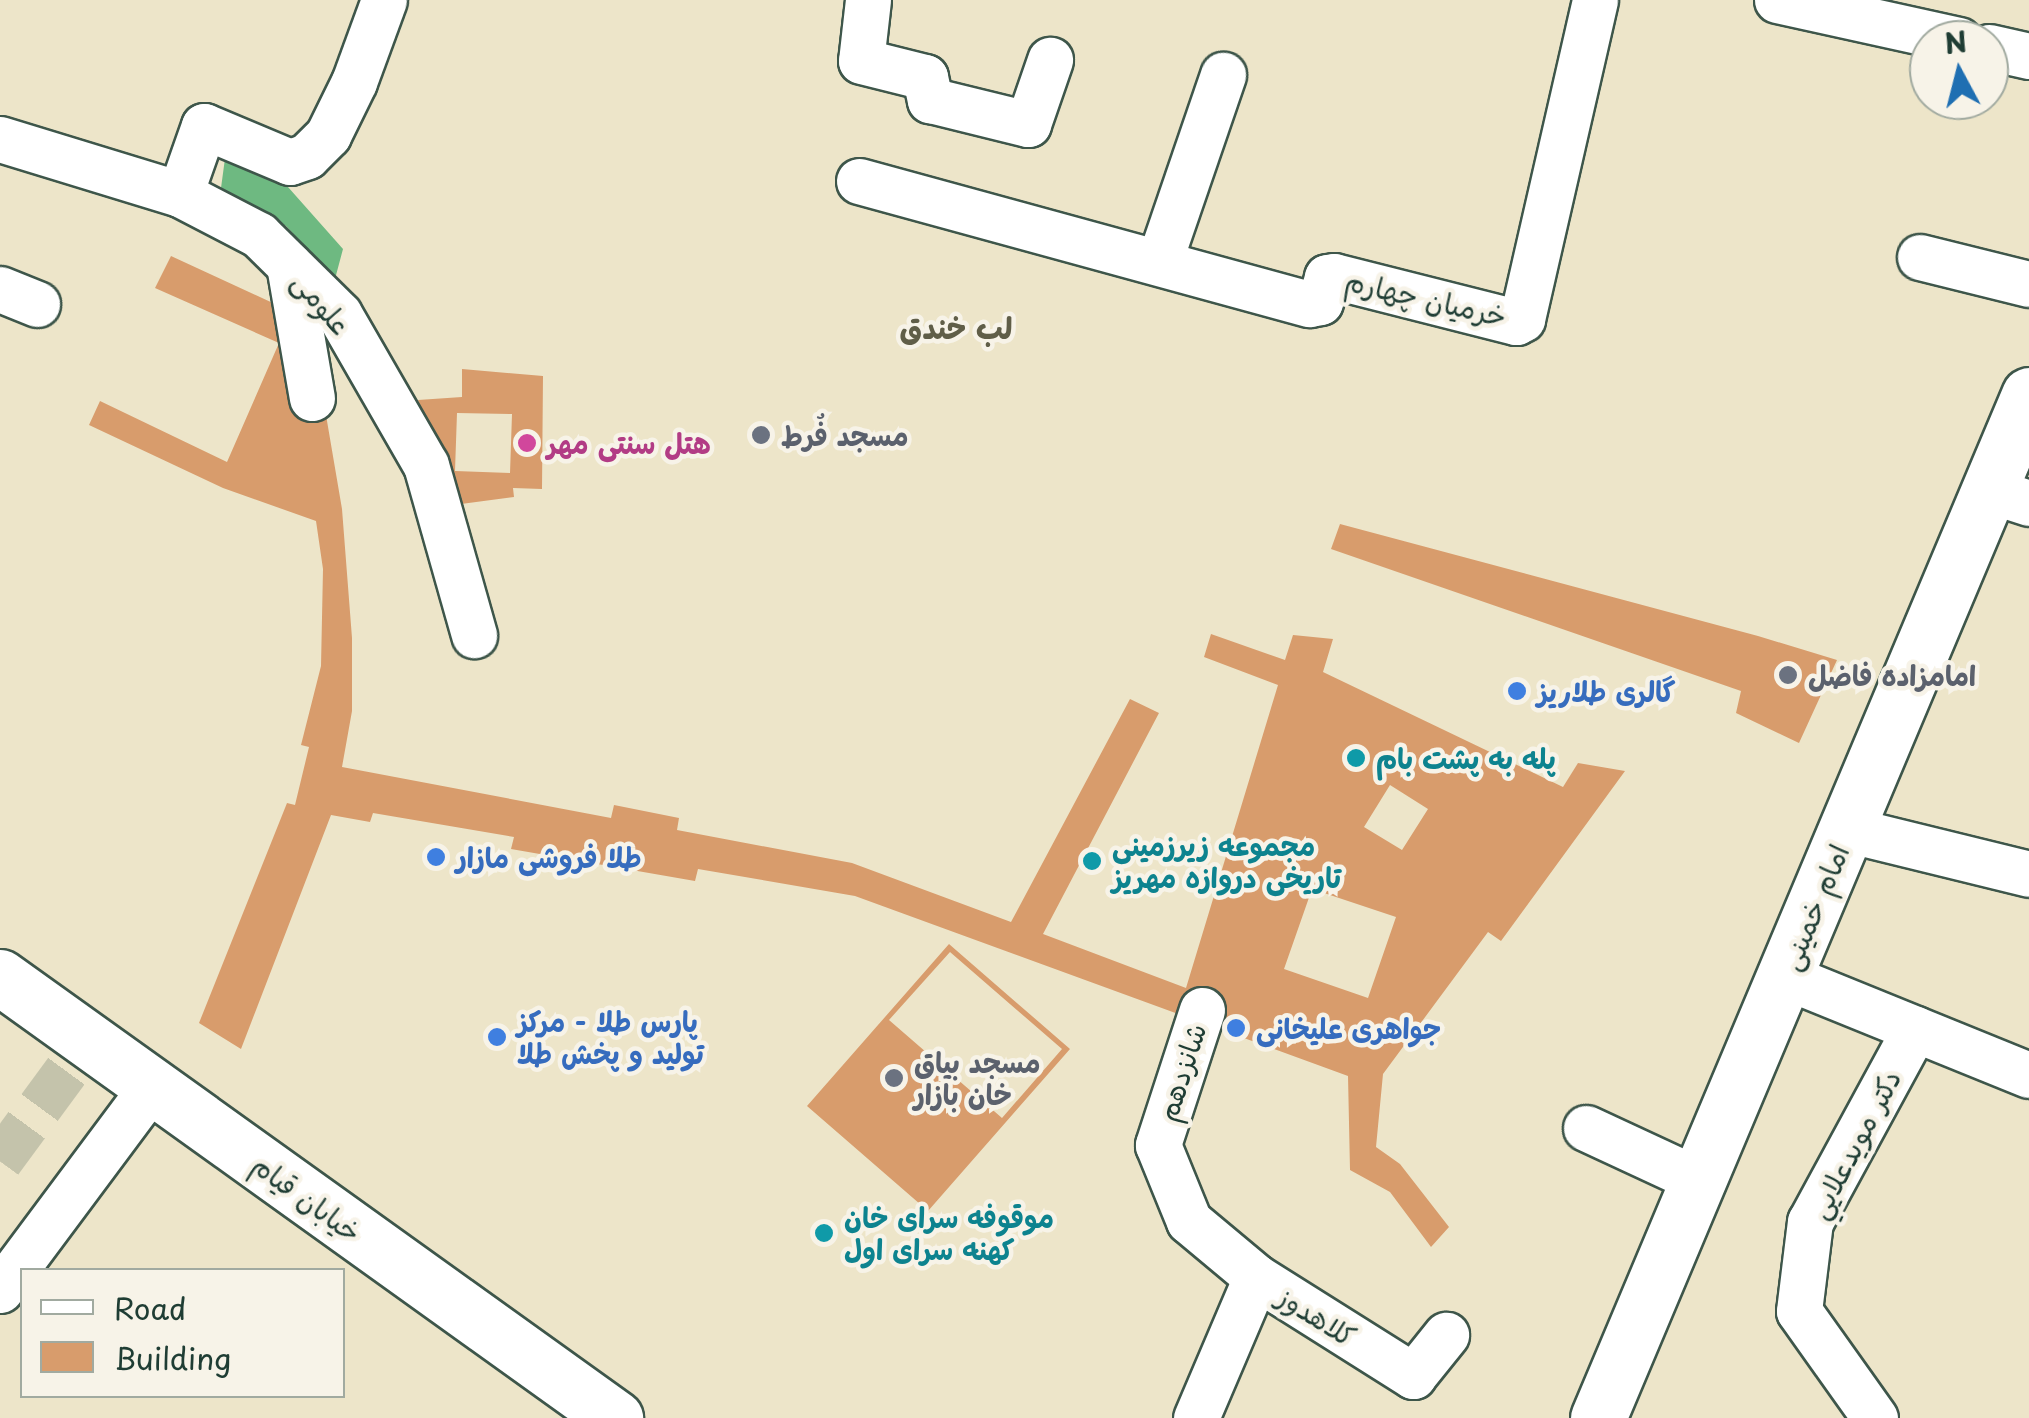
<!DOCTYPE html>
<meta charset="utf-8">
<style>
body{margin:0}
#map{position:relative;width:2029px;height:1418px;overflow:hidden;background:#ede5c9;font-family:"Playpen Sans","Playpen Sans Arabic",sans-serif}
div>[style]{position:absolute}
[style*='--x']{left:calc(var(--x)*1px);top:calc(var(--y)*1px);width:calc(var(--w)*1px);rotate:calc(var(--a)*1deg)}
.forest>*{inset:0;background:#6eb981}
.building>*{inset:0;background:#d89c6c}
.minor-tunnel>*{height:45px;margin-top:-22.5px;transform-origin:0;background:repeating-linear-gradient(90deg,#c4c3ab 0 45px,transparent 0 67px)}
.roads{filter:drop-shadow(2px 0 #3e564a) drop-shadow(-2px 0 #3e564a) drop-shadow(0 2px #3e564a) drop-shadow(0 -2px #3e564a)}
.minor>*{height:45px;margin:-22.5px;padding:0 22.5px;transform-origin:22.5px;border-radius:22.5px;background:#fff}
.major>*{height:55px;margin:-27.5px;padding:0 27.5px;transform-origin:27.5px;border-radius:27.5px;background:#fff}
.dots>*{width:28px;height:28px;translate:-50% -50%;box-sizing:border-box;border:5px solid #f7f3e8;border-radius:50%}
span{translate:-50% -50%;white-space:nowrap;text-align:center;line-height:1.15;-webkit-text-stroke:9px #f7f3e8;paint-order:stroke}
.street-label{font-size:28px;color:#1f3d34}
.worship-label{font-size:28px;color:#5b616d;font-weight:700}
.left{translate:0 -50%;text-align:left}
.hotel-label{font-size:28px;color:#b23c85;font-weight:700}
.shop-label{font-size:28px;color:#366cbe;font-weight:700}
.culture-label{font-size:28px;color:#0d838f;font-weight:700}
.neighbourhood-label{font-size:30px;color:#605e48;font-weight:700}
.legend{position:absolute;left:20px;top:1268px;width:325px;height:130px;box-sizing:border-box;background:#f7f3e8;border:2px solid #a1aaa0;margin:0;padding:12px 18px;list-style:none;font-size:30px;color:#1f3d34}
.legend li{display:flex;align-items:center;gap:20px;height:50px}
.legend b{width:50px;border:2px solid #a1aaa0}
.north{position:absolute;left:1909px;top:20px;width:100px;height:100px;box-sizing:border-box;background:#f7f3e8;border:2px solid #a1aaa0;border-radius:50%;rotate:353deg;font-size:28px;font-weight:700;line-height:40px;text-align:center;color:#1f3d34}
.north::after{content:'';display:block;margin:auto;width:35px;height:45px;background:#1f6fb2;clip-path:polygon(50% 0,100% 100%,50% 72%,0 100%)}
</style>
<div id="map">
<div class="forest">
<div style="clip-path:polygon(226px 151px,280px 178px,343px 249px,335px 279px,286px 226px,221px 188px)"></div>
</div>
<div class="building">
<div style="clip-path:polygon(evenodd,171px 256px,275px 304px,319px 374px,342px 509px,352px 638px,352px 711px,342px 767px,611px 818px,614px 805px,679px 818px,677px 830px,852px 863px,1011px 922px,1130px 699px,1159px 713px,1043px 934px,1186px 988px,1278px 685px,1204px 657px,1211px 634px,1285px 660px,1293px 635px,1333px 639px,1323px 672px,1563px 787px,1578px 763px,1625px 771px,1501px 941px,1488px 932px,1383px 1074px,1376px 1147px,1400px 1164px,1449px 1227px,1431px 1247px,1390px 1192px,1350px 1170px,1348px 1076px,855px 896px,698px 869px,695px 881px,511px 849px,514px 837px,373px 813px,370px 822px,331px 815px,241px 1049px,199px 1023px,287px 803px,295px 805px,309px 747px,301px 745px,321px 666px,323px 569px,316px 521px,223px 488px,89px 425px,100px 401px,227px 462px,279px 343px,155px 288px,171px 256px,1390px 785px,1428px 809px,1402px 850px,1364px 827px,1390px 785px,171px 256px,1312px 889px,1396px 917px,1368px 998px,1284px 969px,1312px 889px)"></div>
<div style="clip-path:polygon(evenodd,462px 369px,543px 376px,542px 489px,513px 488px,514px 497px,446px 506px,418px 400px,462px 397px,462px 369px,457px 413px,512px 414px,510px 473px,455px 471px,457px 413px)"></div>
<div style="clip-path:polygon(1340px 524px,1758px 636px,1837px 660px,1799px 743px,1736px 713px,1741px 691px,1331px 549px)"></div>
<div style="clip-path:polygon(evenodd,949px 944px,1070px 1049px,928px 1211px,807px 1106px,949px 944px,950px 952px,1062px 1049px,1002px 1118px,889px 1020px,950px 952px)"></div>
</div>
<div class="minor-tunnel">
<div style="--x:0;--y:1161;--w:150;--a:-53.7"></div>
</div>
<div class="roads">
<div class="minor">
<div style="--x:868;--y:0;--w:61;--a:96.5"></div>
<div style="--x:861;--y:61;--w:66;--a:14"></div>
<div style="--x:925;--y:77;--w:24;--a:78"></div>
<div style="--x:930;--y:100;--w:101;--a:13.8"></div>
<div style="--x:1028;--y:124;--w:68;--a:-71"></div>
<div style="--x:1777;--y:0;--w:186;--a:12.4"></div>
<div style="--x:1989;--y:47;--w:41;--a:12.7"></div>
<div style="--x:0;--y:139;--w:188;--a:17"></div>
<div style="--x:180;--y:194;--w:89;--a:27.4"></div>
<div style="--x:259;--y:235;--w:112;--a:44.6"></div>
<div style="--x:339;--y:314;--w:174;--a:60.1"></div>
<div style="--x:426;--y:465;--w:177;--a:74.2"></div>
<div style="--x:859;--y:181;--w:467;--a:15.3"></div>
<div style="--x:1310;--y:304;--w:10;--a:-11"></div>
<div style="--x:1320;--y:302;--w:26;--a:-74"></div>
<div style="--x:1327;--y:277;--w:7;--a:-8"></div>
<div style="--x:1334;--y:276;--w:188;--a:14.2"></div>
<div style="--x:1516;--y:322;--w:7;--a:-27"></div>
<div style="--x:1522;--y:319;--w:327;--a:-77.1"></div>
<div style="--x:180;--y:194;--w:72;--a:-70.6"></div>
<div style="--x:204;--y:126;--w:93;--a:22.7"></div>
<div style="--x:290;--y:162;--w:18;--a:-19"></div>
<div style="--x:307;--y:156;--w:30;--a:-45"></div>
<div style="--x:328;--y:135;--w:59;--a:-63.9"></div>
<div style="--x:354;--y:82;--w:87;--a:-69.9"></div>
<div style="--x:1920;--y:257;--w:112;--a:13.9"></div>
<div style="--x:1159;--y:262;--w:198;--a:-71.1"></div>
<div style="--x:289;--y:265;--w:135;--a:80.2"></div>
<div style="--x:0;--y:289;--w:40;--a:22"></div>
<div style="--x:1989;--y:490;--w:42;--a:18"></div>
<div style="--x:1846;--y:829;--w:188;--a:13.8"></div>
<div style="--x:1785;--y:976;--w:263;--a:22.1"></div>
<div style="--x:1202;--y:1010;--w:142;--a:108.1"></div>
<div style="--x:1158;--y:1145;--w:82;--a:67.8"></div>
<div style="--x:1189;--y:1221;--w:87;--a:39.9"></div>
<div style="--x:1256;--y:1277;--w:186;--a:32.2"></div>
<div style="--x:1413;--y:1376;--w:53;--a:-51.2"></div>
<div style="--x:1586;--y:1128;--w:123;--a:24.9"></div>
<div style="--x:0;--y:1290;--w:254;--a:-53.3"></div>
<div style="--x:1196;--y:1418;--w:153;--a:-66.9"></div>
<div style="--x:1875;--y:1418;--w:131;--a:-125.4"></div>
<div style="--x:1799;--y:1311;--w:90;--a:-83"></div>
<div style="--x:1810;--y:1222;--w:220;--a:-61.5"></div>
</div>
<div class="major">
<div style="--x:0;--y:977;--w:757;--a:35.64"></div>
<div style="--x:1598;--y:1418;--w:1110;--a:-67.15"></div>
</div>
</div>
<div class="dots">
<div style="left:761px;top:435px;background:#6b7280"></div>
<div style="left:527px;top:443px;background:#d1479c"></div>
<div style="left:1788px;top:675px;background:#6b7280"></div>
<div style="left:1517px;top:691px;background:#3f7fe0"></div>
<div style="left:1356px;top:758px;background:#0f9aa8"></div>
<div style="left:436px;top:857px;background:#3f7fe0"></div>
<div style="left:1092px;top:861px;background:#0f9aa8"></div>
<div style="left:1236px;top:1028px;background:#3f7fe0"></div>
<div style="left:497px;top:1037px;background:#3f7fe0"></div>
<div style="left:894px;top:1078px;background:#6b7280"></div>
<div style="left:824px;top:1233px;background:#0f9aa8"></div>
</div>
<div class="street-label">
<span style="left:1426px;top:298px;rotate:13deg">خرمیان چهارم</span>
<span style="left:322px;top:303px;rotate:49deg">علومی</span>
<span style="left:1814px;top:907px;rotate:-67deg">امام خمینی</span>
<span style="left:1181px;top:1072px;rotate:-72deg">شانزدهم</span>
<span style="left:1854px;top:1144px;rotate:-62deg">دکتر مويدعلايي</span>
<span style="left:307px;top:1198px;rotate:36deg">خیابان قیام</span>
<span style="left:1317px;top:1316px;rotate:32deg">کلاهدوز</span>
</div>
<div class="worship-label">
<span class="left" style="left:781px;top:435px">مسجد فُرط</span>
<span class="left" style="left:1808px;top:675px">امامزاده فاضل</span>
<span class="left" style="left:914px;top:1078px">مسجد بیاق<br>خان بازار</span>
</div>
<div class="hotel-label">
<span class="left" style="left:547px;top:443px">هتل سنتی مهر</span>
</div>
<div class="shop-label">
<span class="left" style="left:1537px;top:691px">گالری طلاریز</span>
<span class="left" style="left:456px;top:857px">طلا فروشی مازار</span>
<span class="left" style="left:517px;top:1037px">پارس طلا - مرکز<br>تولید و پخش طلا</span>
<span class="left" style="left:1256px;top:1028px">جواهری علیخانی</span>
</div>
<div class="culture-label">
<span class="left" style="left:1376px;top:758px">پله به پشت بام</span>
<span class="left" style="left:1112px;top:861px">مجموعه زیرزمینی<br>تاریخی دروازه مهریز</span>
<span class="left" style="left:844px;top:1233px">موقوفه سرای خان<br>کهنه سرای اول</span>
</div>
<div class="neighbourhood-label">
<span style="left:956px;top:327px">لب خندق</span>
</div>
<ul class="legend">
<li><b style="height:12px;background:#fff"></b>Road</li>
<li><b style="height:28px;background:#d89c6c"></b>Building</li>
</ul>
<div class="north">N</div>
</div>
